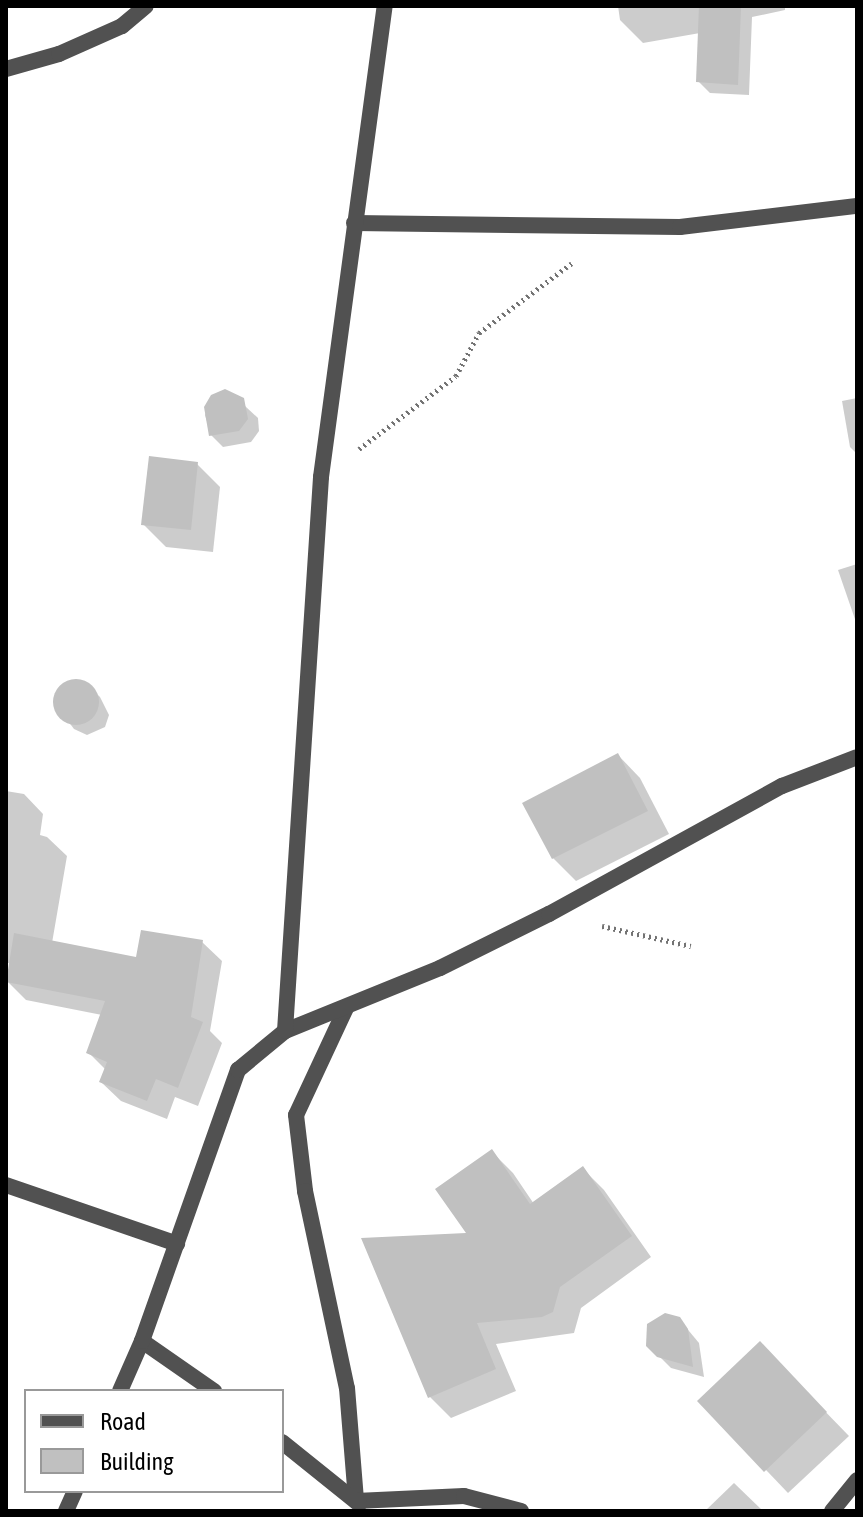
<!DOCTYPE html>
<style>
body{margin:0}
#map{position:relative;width:863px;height:1517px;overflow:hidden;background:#fff;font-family:"Asap Condensed",sans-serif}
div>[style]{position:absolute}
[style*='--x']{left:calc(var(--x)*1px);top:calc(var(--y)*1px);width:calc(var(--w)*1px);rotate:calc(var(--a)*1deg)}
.shadow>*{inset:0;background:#0003}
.building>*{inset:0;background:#c0c0c0}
.round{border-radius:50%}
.path>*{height:5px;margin-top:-2.5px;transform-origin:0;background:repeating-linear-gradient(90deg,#737373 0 2px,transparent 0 6px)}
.minor>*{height:16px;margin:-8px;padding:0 8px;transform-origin:8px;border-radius:8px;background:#515151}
span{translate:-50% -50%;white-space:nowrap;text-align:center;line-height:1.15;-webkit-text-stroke:8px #fff;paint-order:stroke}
.frame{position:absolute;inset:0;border:8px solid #000;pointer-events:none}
.legend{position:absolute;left:24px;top:1389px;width:260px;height:104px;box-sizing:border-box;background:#fff;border:2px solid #999;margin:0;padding:10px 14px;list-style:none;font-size:24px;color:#000}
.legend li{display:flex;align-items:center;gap:16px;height:40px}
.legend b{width:40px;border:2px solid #999}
</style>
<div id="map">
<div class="shadow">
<div style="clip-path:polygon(618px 6px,785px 6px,785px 10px,752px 17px,749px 95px,710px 93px,698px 81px,700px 33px,643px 43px,620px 20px)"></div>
<div style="clip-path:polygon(231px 393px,258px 418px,259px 431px,251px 442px,223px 447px,211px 435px,205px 415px,213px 397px)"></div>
<div style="clip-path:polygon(857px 398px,857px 454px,850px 447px,842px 401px)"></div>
<div style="clip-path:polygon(197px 464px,220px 487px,213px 552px,166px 547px,143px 524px)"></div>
<div style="clip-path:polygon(857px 564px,857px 625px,838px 570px)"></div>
<div style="clip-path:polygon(75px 681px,87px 684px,100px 697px,109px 715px,105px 727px,87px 735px,74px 729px,55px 704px,62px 685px)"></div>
<div style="clip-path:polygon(618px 755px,640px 778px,669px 834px,576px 881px,553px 858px)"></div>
<div style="clip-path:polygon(6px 791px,24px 794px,43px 814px,40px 835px,47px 837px,67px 856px,52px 943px,138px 960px,202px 942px,222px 961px,210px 1031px,222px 1043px,198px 1106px,175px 1097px,167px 1119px,121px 1101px,101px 1082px,106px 1070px,88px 1052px,102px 1015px,26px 1000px,7px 981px,11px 963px,6px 963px)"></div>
<div style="clip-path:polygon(492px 1152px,513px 1173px,534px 1204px,583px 1169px,604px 1190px,651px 1257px,581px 1308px,574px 1333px,496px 1344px,516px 1391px,451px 1418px,430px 1397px)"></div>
<div style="clip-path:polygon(679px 1319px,699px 1343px,704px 1377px,671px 1368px,648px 1345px)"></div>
<div style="clip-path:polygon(782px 1367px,849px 1436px,788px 1493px,700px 1401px)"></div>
<div style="clip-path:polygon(734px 1483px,763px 1511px,705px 1511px)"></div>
</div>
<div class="building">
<div style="clip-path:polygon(699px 6px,741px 6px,738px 85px,696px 82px)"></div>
<div style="clip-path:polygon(225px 389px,244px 398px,248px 419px,239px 431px,209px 436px,204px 407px,211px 395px)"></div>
<div style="clip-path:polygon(149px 456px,198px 462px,191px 530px,141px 525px)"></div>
<div class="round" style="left:53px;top:679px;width:46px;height:46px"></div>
<div style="clip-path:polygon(618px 753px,648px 811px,552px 859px,522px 803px)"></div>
<div style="clip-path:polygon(141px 930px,203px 940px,191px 1017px,203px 1022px,178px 1088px,156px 1079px,147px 1101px,99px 1082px,107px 1062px,86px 1053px,105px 1001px,6px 982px,14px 933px,136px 957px)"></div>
<div style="clip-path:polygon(492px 1149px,530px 1204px,583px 1166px,632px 1236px,560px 1287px,553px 1312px,542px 1317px,477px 1323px,496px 1369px,428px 1398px,361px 1238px,466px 1233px,435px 1189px)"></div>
<div style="clip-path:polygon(665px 1313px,680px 1317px,688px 1329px,693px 1367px,657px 1357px,646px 1346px,647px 1324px)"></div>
<div style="clip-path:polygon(760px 1341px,827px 1412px,764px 1472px,697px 1401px)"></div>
</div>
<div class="path">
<div style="--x:359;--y:449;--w:121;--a:-37"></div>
<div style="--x:456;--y:376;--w:49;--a:-61.9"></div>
<div style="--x:479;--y:333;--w:116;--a:-37"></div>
<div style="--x:602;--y:926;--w:91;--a:12.7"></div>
</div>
<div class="minor">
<div style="--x:6;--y:69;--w:55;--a:-15.8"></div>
<div style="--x:59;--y:54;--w:69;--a:-24"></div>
<div style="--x:122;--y:26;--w:31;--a:-40"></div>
<div style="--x:354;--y:223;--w:326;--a:0.7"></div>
<div style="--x:680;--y:227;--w:178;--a:-6.8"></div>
<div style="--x:346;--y:1008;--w:118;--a:115"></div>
<div style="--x:296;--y:1115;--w:77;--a:83.2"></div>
<div style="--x:305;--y:1191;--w:201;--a:78"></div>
<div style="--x:347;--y:1388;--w:113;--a:85.4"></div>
<div style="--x:356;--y:1501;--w:108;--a:-2.7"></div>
<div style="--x:464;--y:1496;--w:59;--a:14.7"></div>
<div style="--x:285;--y:1031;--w:167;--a:-22.1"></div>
<div style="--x:440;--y:968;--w:122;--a:-26.4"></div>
<div style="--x:549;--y:914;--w:266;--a:-28.8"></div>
<div style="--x:782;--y:786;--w:80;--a:-21.1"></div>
<div style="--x:6;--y:1185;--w:181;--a:19"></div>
<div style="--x:142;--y:1341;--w:88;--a:34.8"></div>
<div style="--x:120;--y:1391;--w:55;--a:-66.3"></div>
<div style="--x:142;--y:1341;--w:288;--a:-70.5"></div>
<div style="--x:238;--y:1070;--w:61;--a:-39.7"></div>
<div style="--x:285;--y:1031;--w:555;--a:-86.28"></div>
<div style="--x:321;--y:477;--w:475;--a:-82.3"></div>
<div style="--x:282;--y:1442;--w:99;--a:38.8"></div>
<div style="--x:66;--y:1511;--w:22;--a:-66"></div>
<div style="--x:832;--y:1511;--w:40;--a:-51"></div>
</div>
<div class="frame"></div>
<ul class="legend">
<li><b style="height:10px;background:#515151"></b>Road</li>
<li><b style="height:22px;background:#c0c0c0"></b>Building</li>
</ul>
</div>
